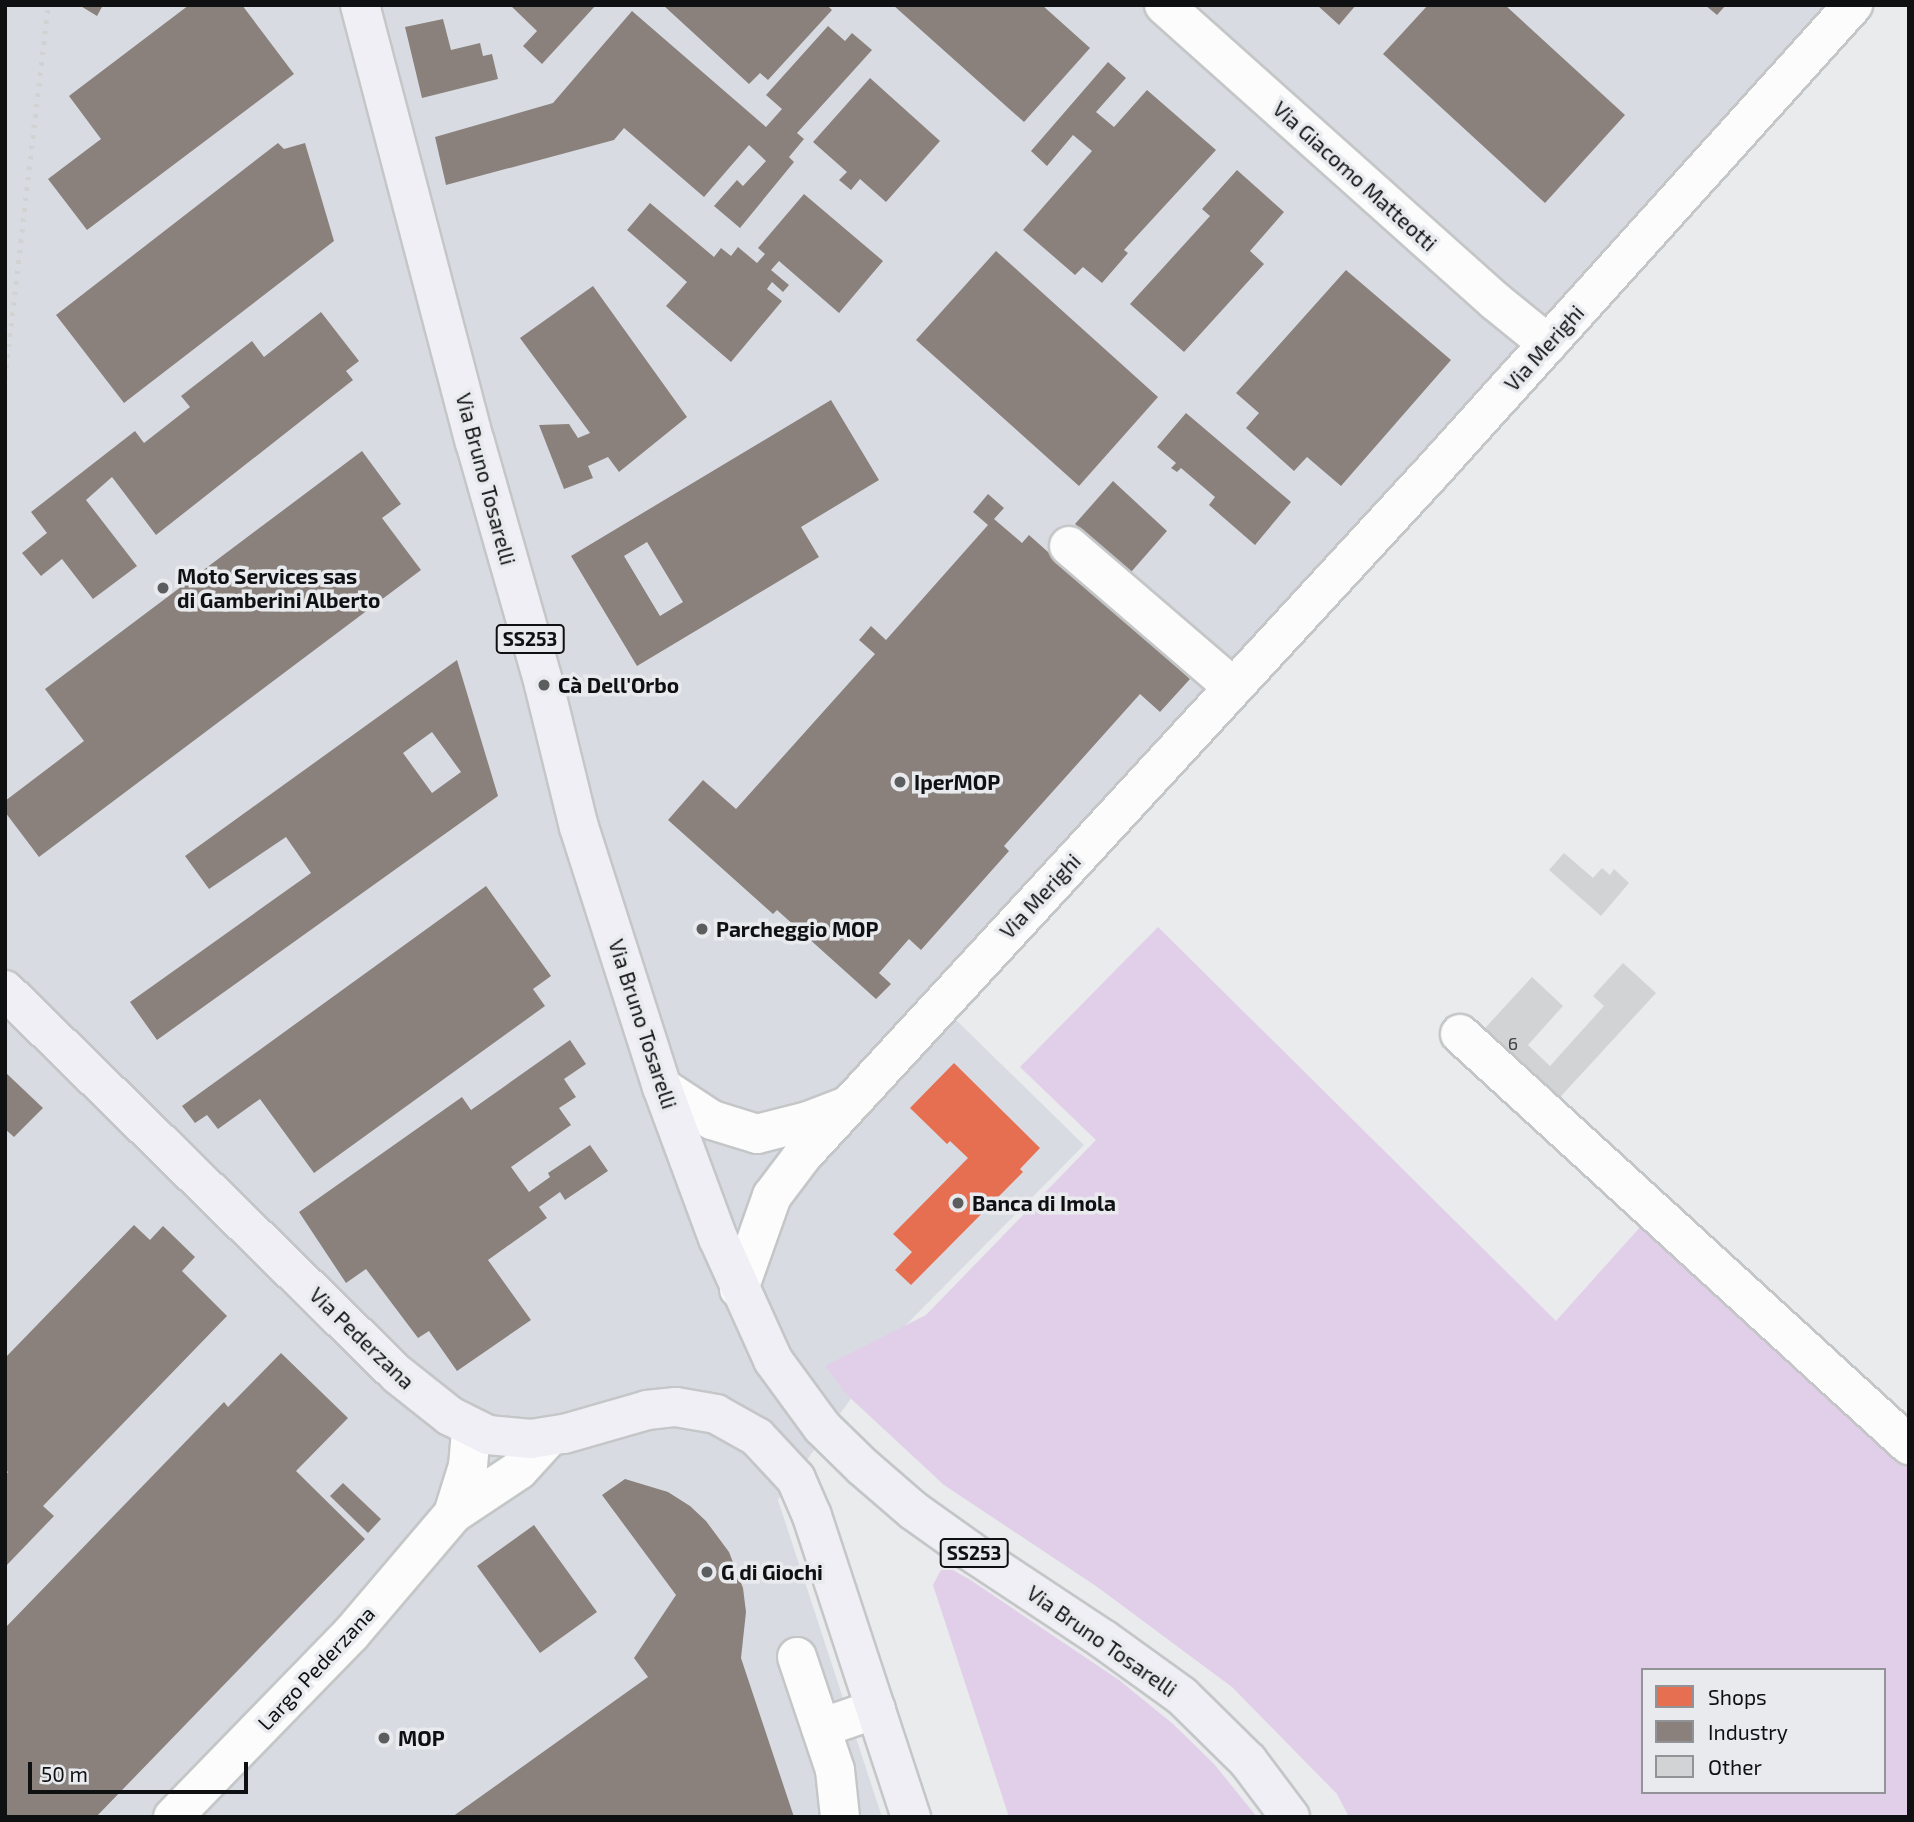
<!DOCTYPE html>
<meta charset="utf-8">
<style>
body{margin:0}
#map{position:relative;width:1914px;height:1822px;overflow:hidden;background:#e9ebed;font-family:"Exo 2",sans-serif}
div>[style]{position:absolute}
[style*='--x']{left:calc(var(--x)*1px);top:calc(var(--y)*1px);width:calc(var(--w)*1px);rotate:calc(var(--a)*1deg)}
.built>*{inset:0;background:#d8dce2}
.green>*{inset:0;background:#e1cee8}
.shops>*{inset:0;background:#e76f51}
.industry>*{inset:0;background:#8a817c}
.building>*{inset:0;background:#d1d3d4}
.roads{filter:drop-shadow(2px 0 #c4c6c7) drop-shadow(-2px 0 #c4c6c7) drop-shadow(0 2px #c4c6c7) drop-shadow(0 -2px #c4c6c7)}
.minor>*{height:38px;margin:-19px;padding:0 19px;transform-origin:19px;border-radius:19px;background:#fcfcfc}
.major>*{height:38px;margin:-19px;padding:0 19px;transform-origin:19px;border-radius:19px;background:#f0eff6}
.rail>*{height:5px;margin-top:-2.5px;transform-origin:0;background:repeating-linear-gradient(90deg,#d1d2d2 0 3.5px,transparent 0 10.5px)}
.dots>*{width:19px;height:19px;translate:-50% -50%;box-sizing:border-box;border:4px solid #e8eaee;border-radius:50%}
span{translate:-50% -50%;white-space:nowrap;text-align:center;line-height:1.15;-webkit-text-stroke:7px #e8eaee;paint-order:stroke}
.number-label{font-size:18px;color:#404243}
.number-label span{-webkit-text-stroke-width:0}
.shield-label span{padding:2px 5px;background:#e8eaee;border:2px solid;border-radius:5px;-webkit-text-stroke-width:0}
.shield-label{font-size:19px;color:#0f1011;font-weight:700}
.street-label{font-size:21px;color:#0f1011}
.poi-label{font-size:21px;color:#0f1011;font-weight:700}
.left{translate:0 -50%;text-align:left}
.frame{position:absolute;inset:0;border:7px solid #0f1011;pointer-events:none}
.legend{position:absolute;left:1641px;top:1668px;width:245px;height:126px;box-sizing:border-box;background:#e8eaee;border:2px solid #919396;margin:0;padding:9px 12px;list-style:none;font-size:21px;color:#0f1011}
.legend li{display:flex;align-items:center;gap:14px;height:35px}
.legend b{width:35px;border:2px solid #919396}
.scale{position:absolute;left:28px;top:1762px;width:220px;height:32px;box-sizing:border-box;border:4px solid #0f1011;border-top:0;padding-left:9px;font-size:21px;line-height:24px;white-space:nowrap;color:#0f1011;-webkit-text-stroke:5px #e8eaee;paint-order:stroke}
</style>
<div id="map">
<div class="built">
<div style="clip-path:polygon(5px 5px,1848px 5px,951px 1015px,1084px 1145px,899px 1332px,778px 1500px,882px 1817px,5px 1817px)"></div>
</div>
<div class="green">
<div style="clip-path:polygon(evenodd,1158px 927px,1556px 1321px,1642px 1225px,1909px 1468px,1909px 1817px,1349px 1817px,1337px 1794px,1232px 1687px,1096px 1586px,944px 1485px,846px 1394px,825px 1366px,926px 1315px,1096px 1140px,1020px 1067px,1158px 927px,1643px 1670px,1884px 1670px,1884px 1792px,1643px 1792px,1643px 1670px)"></div>
<div style="clip-path:polygon(941px 1570px,953px 1570px,972px 1581px,1119px 1680px,1173px 1724px,1214px 1764px,1257px 1817px,1009px 1817px,933px 1585px)"></div>
</div>
<div class="shops">
<div style="clip-path:polygon(954px 1063px,1040px 1148px,1020px 1169px,1023px 1172px,911px 1285px,895px 1270px,912px 1252px,893px 1234px,968px 1158px,950px 1141px,947px 1144px,910px 1108px)"></div>
</div>
<div class="industry">
<div style="clip-path:polygon(79px 5px,103px 5px,97px 16px)"></div>
<div style="clip-path:polygon(189px 5px,242px 5px,294px 74px,87px 230px,48px 179px,101px 139px,69px 96px)"></div>
<div style="clip-path:polygon(510px 5px,596px 5px,542px 64px,523px 46px,537px 31px)"></div>
<div style="clip-path:polygon(663px 5px,827px 5px,832px 10px,768px 80px,760px 73px,749px 84px)"></div>
<div style="clip-path:polygon(893px 5px,1042px 5px,1090px 48px,1024px 122px)"></div>
<div style="clip-path:polygon(1317px 5px,1356px 5px,1339px 25px)"></div>
<div style="clip-path:polygon(1428px 5px,1505px 5px,1625px 115px,1545px 203px,1383px 54px)"></div>
<div style="clip-path:polygon(1705px 5px,1726px 5px,1717px 15px)"></div>
<div style="clip-path:polygon(632px 11px,766px 127px,782px 109px,766px 95px,828px 26px,845px 41px,852px 33px,872px 50px,797px 133px,804px 139px,789px 157px,794px 162px,740px 228px,714px 206px,737px 180px,743px 186px,766px 161px,749px 145px,704px 197px,624px 128px,614px 140px,446px 185px,435px 137px,553px 103px)"></div>
<div style="clip-path:polygon(443px 19px,451px 50px,480px 43px,483px 56px,492px 54px,498px 79px,422px 98px,405px 27px)"></div>
<div style="clip-path:polygon(1108px 62px,1126px 78px,1096px 112px,1114px 127px,1147px 90px,1216px 150px,1124px 250px,1128px 253px,1102px 283px,1083px 267px,1075px 275px,1023px 230px,1092px 151px,1073px 135px,1047px 166px,1031px 151px)"></div>
<div style="clip-path:polygon(870px 78px,940px 141px,886px 202px,860px 179px,851px 190px,839px 180px,847px 172px,813px 142px)"></div>
<div style="clip-path:polygon(278px 143px,284px 149px,305px 143px,334px 241px,124px 403px,56px 315px)"></div>
<div style="clip-path:polygon(1237px 170px,1284px 212px,1250px 251px,1264px 264px,1184px 352px,1130px 304px,1210px 216px,1202px 209px)"></div>
<div style="clip-path:polygon(804px 194px,883px 261px,839px 313px,779px 261px,771px 270px,789px 285px,783px 292px,772px 282px,767px 289px,782px 301px,731px 362px,666px 306px,687px 282px,627px 230px,650px 203px,714px 257px,721px 248px,731px 256px,738px 247px,757px 263px,765px 254px,758px 248px)"></div>
<div style="clip-path:polygon(996px 251px,1158px 397px,1079px 486px,916px 340px)"></div>
<div style="clip-path:polygon(1346px 270px,1451px 360px,1341px 486px,1307px 457px,1294px 471px,1246px 428px,1259px 413px,1236px 393px)"></div>
<div style="clip-path:polygon(593px 286px,687px 417px,619px 472px,608px 457px,588px 466px,593px 478px,564px 489px,539px 425px,569px 424px,578px 438px,590px 433px,520px 338px)"></div>
<div style="clip-path:polygon(321px 312px,359px 361px,346px 371px,353px 380px,156px 535px,112px 477px,86px 500px,137px 566px,93px 599px,62px 559px,41px 576px,22px 553px,47px 533px,31px 512px,135px 431px,144px 443px,190px 407px,181px 396px,252px 341px,264px 357px)"></div>
<div style="clip-path:polygon(evenodd,831px 400px,879px 480px,801px 527px,819px 557px,637px 666px,571px 556px,831px 400px,647px 542px,683px 602px,660px 616px,624px 556px,647px 542px)"></div>
<div style="clip-path:polygon(1186px 413px,1291px 502px,1255px 545px,1209px 505px,1215px 497px,1181px 468px,1177px 472px,1171px 468px,1176px 463px,1157px 447px)"></div>
<div style="clip-path:polygon(362px 451px,401px 504px,382px 518px,421px 570px,39px 857px,5px 812px,5px 801px,84px 741px,45px 689px)"></div>
<div style="clip-path:polygon(1113px 481px,1167px 531px,1125px 579px,1088px 547px,1094px 540px,1075px 524px)"></div>
<div style="clip-path:polygon(988px 494px,1004px 508px,994px 519px,1022px 543px,1029px 535px,1190px 679px,1160px 712px,1140px 694px,1004px 846px,1009px 851px,921px 950px,909px 939px,879px 973px,891px 984px,876px 999px,777px 910px,773px 914px,668px 820px,703px 780px,736px 809px,875px 654px,859px 640px,871px 626px,886px 640px,988px 525px,973px 512px)"></div>
<div style="clip-path:polygon(evenodd,457px 660px,498px 796px,157px 1040px,130px 1002px,311px 873px,286px 837px,209px 889px,185px 856px,457px 660px,432px 732px,461px 772px,432px 793px,403px 753px,432px 732px)"></div>
<div style="clip-path:polygon(486px 886px,551px 976px,533px 989px,545px 1006px,314px 1173px,260px 1099px,218px 1129px,207px 1115px,195px 1123px,182px 1106px)"></div>
<div style="clip-path:polygon(570px 1040px,586px 1064px,564px 1079px,576px 1097px,559px 1108px,571px 1125px,511px 1167px,529px 1192px,550px 1177px,548px 1173px,590px 1145px,608px 1171px,565px 1200px,560px 1192px,539px 1207px,547px 1218px,488px 1260px,531px 1320px,457px 1371px,429px 1331px,418px 1338px,366px 1269px,346px 1283px,299px 1212px,462px 1097px,471px 1110px)"></div>
<div style="clip-path:polygon(5px 1072px,43px 1108px,14px 1137px,5px 1129px)"></div>
<div style="clip-path:polygon(134px 1225px,150px 1240px,163px 1226px,195px 1257px,182px 1271px,227px 1316px,43px 1506px,54px 1516px,5px 1567px,5px 1476px,8px 1472px,5px 1469px,5px 1358px)"></div>
<div style="clip-path:polygon(281px 1353px,348px 1418px,296px 1471px,365px 1539px,96px 1817px,5px 1817px,5px 1628px,224px 1402px,228px 1407px)"></div>
<div style="clip-path:polygon(625px 1479px,668px 1492px,690px 1506px,706px 1521px,729px 1552px,743px 1588px,746px 1612px,741px 1658px,794px 1817px,452px 1817px,648px 1677px,634px 1658px,676px 1595px,602px 1495px)"></div>
<div style="clip-path:polygon(343px 1483px,381px 1519px,368px 1533px,330px 1496px)"></div>
<div style="clip-path:polygon(534px 1525px,597px 1612px,540px 1653px,477px 1566px)"></div>
</div>
<div class="building">
<div style="clip-path:polygon(1564px 853px,1593px 878px,1602px 868px,1610px 875px,1614px 869px,1629px 883px,1601px 916px,1549px 870px)"></div>
<div style="clip-path:polygon(1623px 963px,1656px 993px,1551px 1107px,1476px 1038px,1532px 977px,1563px 1006px,1528px 1045px,1550px 1066px,1604px 1006px,1593px 996px)"></div>
</div>
<div class="roads">
<div class="minor">
<div style="--x:1164;--y:5;--w:444;--a:41.8"></div>
<div style="--x:1495;--y:301;--w:68;--a:39.1"></div>
<div style="--x:1069;--y:546;--w:216;--a:40.7"></div>
<div style="--x:1460;--y:1034;--w:609;--a:42.47"></div>
<div style="--x:662;--y:1087;--w:60;--a:33.4"></div>
<div style="--x:712;--y:1120;--w:47;--a:17.3"></div>
<div style="--x:757;--y:1134;--w:53;--a:-14.3"></div>
<div style="--x:808;--y:1121;--w:39;--a:-21"></div>
<div style="--x:739;--y:1289;--w:99;--a:-70.5"></div>
<div style="--x:772;--y:1196;--w:51;--a:-52.9"></div>
<div style="--x:803;--y:1155;--w:929;--a:-47.36"></div>
<div style="--x:1432;--y:472;--w:629;--a:-47.97"></div>
<div style="--x:453;--y:1514;--w:50;--a:-72.6"></div>
<div style="--x:468;--y:1466;--w:38;--a:-85"></div>
<div style="--x:797;--y:1657;--w:119;--a:71.4"></div>
<div style="--x:835;--y:1770;--w:47;--a:83.9"></div>
<div style="--x:821;--y:1728;--w:58;--a:-19.1"></div>
<div style="--x:173;--y:1817;--w:255;--a:-45.8"></div>
<div style="--x:351;--y:1634;--w:157;--a:-49.6"></div>
<div style="--x:453;--y:1514;--w:79;--a:-33.7"></div>
<div style="--x:519;--y:1470;--w:45;--a:-47.7"></div>
</div>
<div class="major">
<div style="--x:360;--y:5;--w:452;--a:75.3"></div>
<div style="--x:475;--y:442;--w:253;--a:74.1"></div>
<div style="--x:544;--y:685;--w:146;--a:76.2"></div>
<div style="--x:579;--y:827;--w:273;--a:72.3"></div>
<div style="--x:662;--y:1087;--w:161;--a:69.7"></div>
<div style="--x:718;--y:1238;--w:134;--a:65.7"></div>
<div style="--x:773;--y:1360;--w:83;--a:53.8"></div>
<div style="--x:822;--y:1427;--w:57;--a:44.3"></div>
<div style="--x:863;--y:1467;--w:67;--a:40.8"></div>
<div style="--x:914;--y:1511;--w:69;--a:35.5"></div>
<div style="--x:970;--y:1551;--w:159;--a:33.5"></div>
<div style="--x:1103;--y:1639;--w:97;--a:35.8"></div>
<div style="--x:1182;--y:1696;--w:93;--a:44.6"></div>
<div style="--x:1248;--y:1761;--w:70;--a:53.1"></div>
<div style="--x:5;--y:990;--w:549;--a:44.41"></div>
<div style="--x:397;--y:1374;--w:68;--a:38.4"></div>
<div style="--x:450;--y:1416;--w:42;--a:26.6"></div>
<div style="--x:488;--y:1435;--w:43;--a:5.3"></div>
<div style="--x:531;--y:1439;--w:33;--a:-9"></div>
<div style="--x:564;--y:1434;--w:86;--a:-16.1"></div>
<div style="--x:647;--y:1410;--w:29;--a:-6"></div>
<div style="--x:676;--y:1407;--w:41;--a:9.9"></div>
<div style="--x:716;--y:1414;--w:47;--a:29.3"></div>
<div style="--x:757;--y:1437;--w:57;--a:47.1"></div>
<div style="--x:796;--y:1479;--w:40;--a:66.6"></div>
<div style="--x:812;--y:1516;--w:317;--a:71.8"></div>
</div>
</div>
<div class="rail">
<div style="--x:5;--y:378;--w:375;--a:-83.4"></div>
</div>
<div class="dots">
<div style="left:163px;top:588px;background:#5b5d5e"></div>
<div style="left:544px;top:685px;background:#5b5d5e"></div>
<div style="left:900px;top:782px;background:#5b5d5e"></div>
<div style="left:702px;top:929px;background:#5b5d5e"></div>
<div style="left:958px;top:1203px;background:#5b5d5e"></div>
<div style="left:707px;top:1572px;background:#5b5d5e"></div>
<div style="left:384px;top:1738px;background:#5b5d5e"></div>
</div>
<div class="number-label">
<span style="left:1513px;top:1043px">6</span>
</div>
<div class="shield-label">
<span style="left:530px;top:639px">SS253</span>
<span style="left:974px;top:1553px">SS253</span>
</div>
<div class="street-label">
<span style="left:1355px;top:176px;rotate:42deg">Via Giacomo Matteotti</span>
<span style="left:1544px;top:348px;rotate:-48deg">Via Merighi</span>
<span style="left:486px;top:479px;rotate:75deg">Via Bruno Tosarelli</span>
<span style="left:1040px;top:896px;rotate:-47deg">Via Merighi</span>
<span style="left:643px;top:1024px;rotate:72deg">Via Bruno Tosarelli</span>
<span style="left:362px;top:1338px;rotate:44deg">Via Pederzana</span>
<span style="left:1102px;top:1641px;rotate:35deg">Via Bruno Tosarelli</span>
<span style="left:316px;top:1668px;rotate:-47deg">Largo Pederzana</span>
</div>
<div class="poi-label">
<span class="left" style="left:177px;top:588px">Moto Services sas<br>di Gamberini Alberto</span>
<span class="left" style="left:558px;top:685px">Cà Dell'Orbo</span>
<span class="left" style="left:914px;top:782px">IperMOP</span>
<span class="left" style="left:716px;top:929px">Parcheggio MOP</span>
<span class="left" style="left:972px;top:1203px">Banca di Imola</span>
<span class="left" style="left:721px;top:1572px">G di Giochi</span>
<span class="left" style="left:398px;top:1738px">MOP</span>
</div>
<div class="frame"></div>
<ul class="legend">
<li><b style="height:19px;background:#e76f51"></b>Shops</li>
<li><b style="height:19px;background:#8a817c"></b>Industry</li>
<li><b style="height:19px;background:#d1d3d4"></b>Other</li>
</ul>
<div class="scale">50 m</div>
</div>
